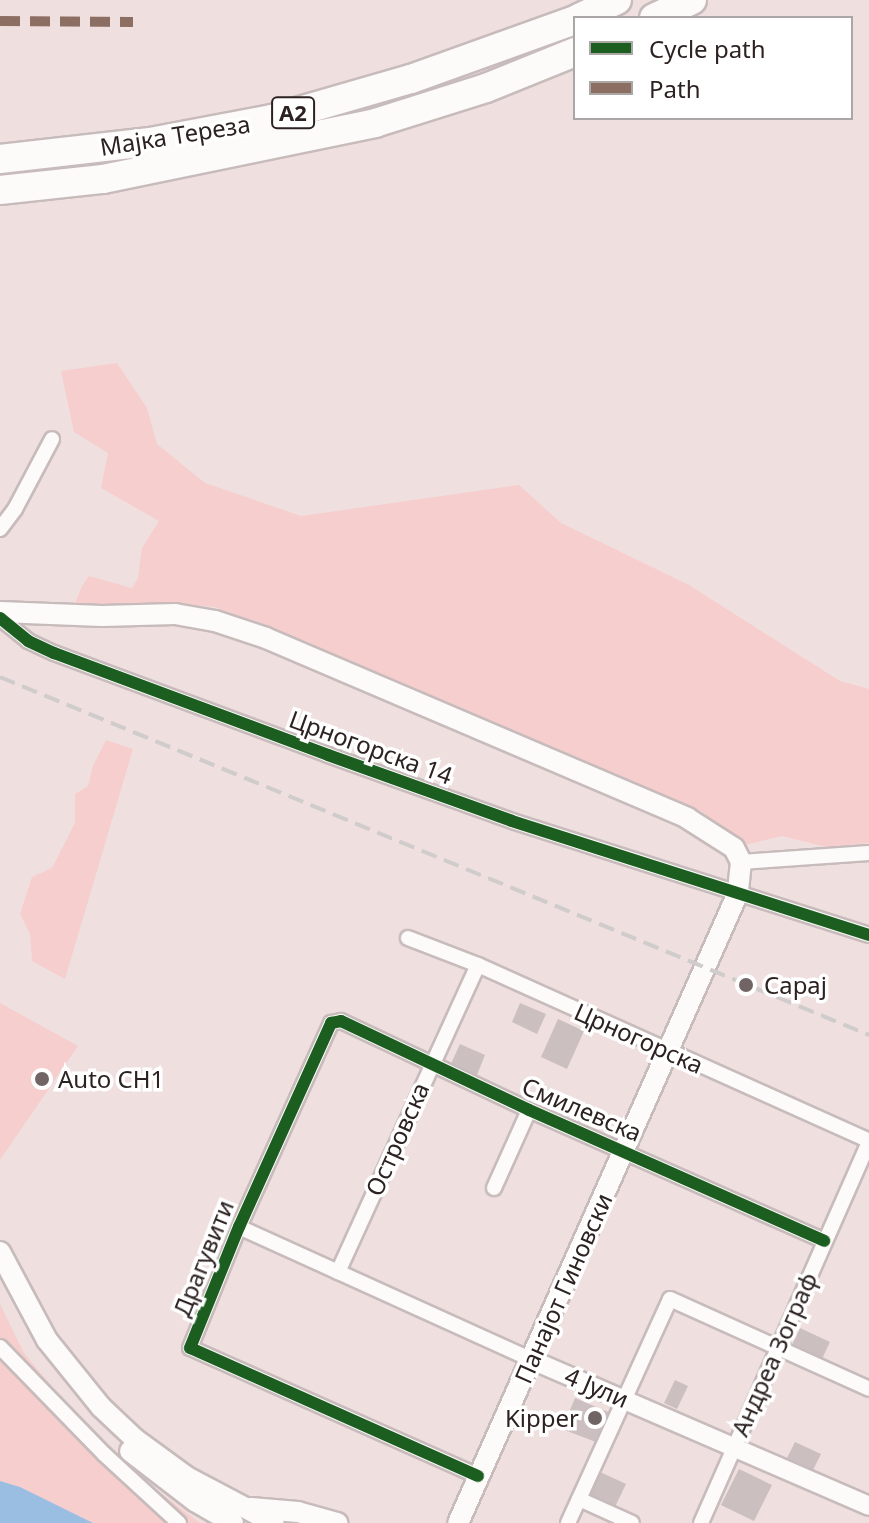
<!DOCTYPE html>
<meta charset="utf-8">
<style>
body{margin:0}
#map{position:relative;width:869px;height:1523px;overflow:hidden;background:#efdfdf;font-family:"Noto Sans",sans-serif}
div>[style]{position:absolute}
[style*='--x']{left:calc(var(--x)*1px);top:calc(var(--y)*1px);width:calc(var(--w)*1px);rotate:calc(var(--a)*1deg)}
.green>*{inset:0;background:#f7cece}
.water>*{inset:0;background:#9abee2}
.building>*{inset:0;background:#ccbfbf}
.roads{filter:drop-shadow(2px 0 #c7bbbb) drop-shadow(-2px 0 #c7bbbb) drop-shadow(0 2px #c7bbbb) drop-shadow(0 -2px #c7bbbb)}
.minor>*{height:14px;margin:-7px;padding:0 7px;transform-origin:7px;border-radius:7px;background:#fdfafa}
.tertiary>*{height:18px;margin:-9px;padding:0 9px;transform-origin:9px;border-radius:9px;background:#fdfafa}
.secondary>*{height:20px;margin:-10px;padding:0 10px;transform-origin:10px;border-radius:10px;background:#fdfafa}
.motorway>*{height:28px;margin:-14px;padding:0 14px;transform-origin:14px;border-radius:14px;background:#fdfafa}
.rail>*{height:4px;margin-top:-2px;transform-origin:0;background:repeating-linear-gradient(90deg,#d0cccc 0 16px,transparent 0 24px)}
.quiet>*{height:10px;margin-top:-5px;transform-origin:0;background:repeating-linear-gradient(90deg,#8d6e63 0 20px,transparent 0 30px)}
.cycleway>*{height:12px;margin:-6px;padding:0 6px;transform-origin:6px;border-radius:6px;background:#1b5e20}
.dots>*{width:22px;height:22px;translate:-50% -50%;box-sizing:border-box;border:4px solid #fff;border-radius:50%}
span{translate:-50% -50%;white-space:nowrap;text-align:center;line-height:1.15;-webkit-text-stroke:7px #fff;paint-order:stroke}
.shield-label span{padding:2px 6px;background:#fff;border:2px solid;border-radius:6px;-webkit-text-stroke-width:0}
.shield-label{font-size:22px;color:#2d2222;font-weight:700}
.street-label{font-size:24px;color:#2d2222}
.poi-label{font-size:24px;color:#2d2222}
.left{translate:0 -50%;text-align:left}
.right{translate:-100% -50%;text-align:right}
.legend{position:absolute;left:573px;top:16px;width:280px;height:104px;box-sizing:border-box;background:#fff;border:2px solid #aba7a7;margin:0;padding:10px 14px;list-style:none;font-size:24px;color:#2d2222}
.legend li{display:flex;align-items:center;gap:16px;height:40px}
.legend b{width:40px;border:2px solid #aba7a7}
</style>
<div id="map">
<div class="green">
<div style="clip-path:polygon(117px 363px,147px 408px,157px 444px,205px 483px,301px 516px,519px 485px,561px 523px,689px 585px,840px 681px,869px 689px,869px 843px,826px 847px,782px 836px,745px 845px,701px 811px,592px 769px,490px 722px,437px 704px,215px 607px,154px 602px,74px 607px,81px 588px,89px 576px,132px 588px,138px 578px,142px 548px,159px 521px,101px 488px,108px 453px,74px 432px,61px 371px)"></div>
<div style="clip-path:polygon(106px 740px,133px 749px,65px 979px,32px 961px,30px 934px,20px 914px,32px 877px,52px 868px,75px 823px,75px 794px,88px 786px,93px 766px)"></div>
<div style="clip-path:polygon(0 1003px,78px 1046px,0 1160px)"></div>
<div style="clip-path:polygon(0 1304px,24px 1353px,92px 1435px,132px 1471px,200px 1523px,93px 1523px,0 1481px)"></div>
</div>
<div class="water">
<div style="clip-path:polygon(0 1481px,20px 1487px,93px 1523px,0 1523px)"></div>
</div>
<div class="building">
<div style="clip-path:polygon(520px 1003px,546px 1014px,537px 1034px,512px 1022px)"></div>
<div style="clip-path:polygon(558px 1019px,584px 1031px,567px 1069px,541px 1057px)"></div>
<div style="clip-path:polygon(460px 1044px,485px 1055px,475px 1080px,449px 1068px)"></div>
<div style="clip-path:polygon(800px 1328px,830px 1342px,821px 1361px,791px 1347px)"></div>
<div style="clip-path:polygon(675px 1380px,688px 1386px,677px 1409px,664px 1403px)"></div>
<div style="clip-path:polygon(575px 1398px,613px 1414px,601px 1444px,562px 1429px)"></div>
<div style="clip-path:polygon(795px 1442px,821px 1454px,812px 1472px,786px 1460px)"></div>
<div style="clip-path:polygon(739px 1469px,772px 1485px,754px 1521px,721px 1505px)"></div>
<div style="clip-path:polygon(600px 1472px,626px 1484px,614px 1509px,588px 1497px)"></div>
</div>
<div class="roads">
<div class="minor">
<div style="--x:0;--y:529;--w:25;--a:-53"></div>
<div style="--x:15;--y:509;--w:79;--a:-62.1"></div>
<div style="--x:0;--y:618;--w:36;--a:39"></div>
<div style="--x:28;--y:641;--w:29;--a:25"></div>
<div style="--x:54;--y:653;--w:292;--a:20.4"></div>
<div style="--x:328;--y:755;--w:195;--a:19.7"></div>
<div style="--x:512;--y:821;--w:375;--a:17.7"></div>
<div style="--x:741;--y:862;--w:128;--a:-4"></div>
<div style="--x:408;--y:938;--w:75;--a:21.1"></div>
<div style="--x:478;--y:965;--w:429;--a:24.2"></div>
<div style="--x:494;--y:1188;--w:85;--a:-65.8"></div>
<div style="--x:239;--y:1227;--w:322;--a:24.4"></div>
<div style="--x:338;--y:1272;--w:337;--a:-65.5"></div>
<div style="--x:0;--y:1347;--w:149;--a:45.8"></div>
<div style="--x:104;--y:1454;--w:102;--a:42.6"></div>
<div style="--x:478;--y:1476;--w:315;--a:-156"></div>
<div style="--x:190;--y:1348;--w:131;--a:-68"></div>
<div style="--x:239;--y:1227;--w:224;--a:-65.7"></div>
<div style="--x:331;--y:1023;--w:10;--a:-11"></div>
<div style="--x:341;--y:1021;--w:208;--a:25.3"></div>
<div style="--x:529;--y:1110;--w:323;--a:23.9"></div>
<div style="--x:579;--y:1499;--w:58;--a:24.4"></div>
<div style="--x:568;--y:1523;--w:246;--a:-65.5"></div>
<div style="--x:670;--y:1299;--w:218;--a:24.3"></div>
<div style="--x:701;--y:1523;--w:416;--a:-66.2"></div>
</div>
<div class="tertiary">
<div style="--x:532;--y:1360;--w:367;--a:23.4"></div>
</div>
<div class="secondary">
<div style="--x:0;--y:612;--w:102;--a:2.2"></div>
<div style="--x:102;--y:616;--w:73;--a:-1.6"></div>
<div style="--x:175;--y:614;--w:41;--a:9.9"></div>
<div style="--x:215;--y:621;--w:54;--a:18.4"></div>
<div style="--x:266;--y:638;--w:458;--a:23.1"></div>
<div style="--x:687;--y:818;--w:56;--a:32.6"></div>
<div style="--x:734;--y:848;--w:16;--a:63"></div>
<div style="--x:741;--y:862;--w:31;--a:96"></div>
<div style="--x:738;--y:893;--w:689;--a:113.96"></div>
<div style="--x:0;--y:1252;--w:100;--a:61.9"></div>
<div style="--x:47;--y:1340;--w:86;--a:51.1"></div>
<div style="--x:101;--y:1407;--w:47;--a:43.3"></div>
<div style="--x:135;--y:1439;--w:64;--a:36.2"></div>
<div style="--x:187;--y:1477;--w:98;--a:27.9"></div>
<div style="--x:130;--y:1451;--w:82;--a:37.6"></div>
<div style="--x:195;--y:1501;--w:44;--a:30.1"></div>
<div style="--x:251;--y:1508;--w:47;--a:4.9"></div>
<div style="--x:298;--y:1512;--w:41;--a:15.8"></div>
</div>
<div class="motorway">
<div style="--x:579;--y:18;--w:42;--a:-25.3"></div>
<div style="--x:654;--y:18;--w:42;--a:-25.3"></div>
<div style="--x:0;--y:159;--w:151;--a:-6.5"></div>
<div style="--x:150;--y:142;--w:124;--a:-10.7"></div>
<div style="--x:272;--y:119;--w:145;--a:-16.1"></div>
<div style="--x:411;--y:79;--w:174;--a:-19.8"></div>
<div style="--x:0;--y:190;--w:104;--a:-6.1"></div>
<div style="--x:103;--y:179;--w:278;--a:-11.6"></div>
<div style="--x:375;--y:123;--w:116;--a:-17.5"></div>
<div style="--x:486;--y:88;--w:96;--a:-22"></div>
</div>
</div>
<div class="rail">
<div style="--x:0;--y:677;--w:940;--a:22.39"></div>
</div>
<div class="quiet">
<div style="--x:0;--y:21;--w:133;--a:0.4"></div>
</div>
<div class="cycleway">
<div style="--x:0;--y:618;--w:36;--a:39"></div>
<div style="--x:28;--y:641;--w:29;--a:25"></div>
<div style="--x:54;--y:653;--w:292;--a:20.4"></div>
<div style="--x:328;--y:755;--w:195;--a:19.7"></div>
<div style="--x:512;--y:821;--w:375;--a:17.7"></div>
<div style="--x:478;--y:1476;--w:315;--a:-156"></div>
<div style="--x:190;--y:1348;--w:131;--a:-68"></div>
<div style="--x:239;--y:1227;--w:224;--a:-65.7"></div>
<div style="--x:331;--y:1023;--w:10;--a:-11"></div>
<div style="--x:341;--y:1021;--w:208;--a:25.3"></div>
<div style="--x:529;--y:1110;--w:323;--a:23.9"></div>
</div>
<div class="dots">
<div style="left:746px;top:985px;background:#716464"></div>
<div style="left:42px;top:1079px;background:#716464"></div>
<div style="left:595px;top:1418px;background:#716464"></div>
</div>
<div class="shield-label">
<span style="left:293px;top:113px">A2</span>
</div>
<div class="street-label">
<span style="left:175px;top:135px;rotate:-9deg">Мајка Тереза</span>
<span style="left:371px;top:747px;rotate:20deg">Црногорска 14</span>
<span style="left:639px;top:1038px;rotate:24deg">Црногорска</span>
<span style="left:582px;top:1109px;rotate:23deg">Смилевска</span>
<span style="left:397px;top:1139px;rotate:-66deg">Островска</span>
<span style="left:203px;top:1258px;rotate:-68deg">Драгувити</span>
<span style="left:563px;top:1288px;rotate:-66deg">Панајот Гиновски</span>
<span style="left:774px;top:1354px;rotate:-66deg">Андреа Зограф</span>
<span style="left:597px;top:1387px;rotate:23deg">4 Јули</span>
</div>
<div class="poi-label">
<span class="left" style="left:764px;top:985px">Сарај</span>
<span class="left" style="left:58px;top:1079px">Auto CH1</span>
<span class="right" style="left:579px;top:1418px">Kipper</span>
</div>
<ul class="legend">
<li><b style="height:10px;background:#1b5e20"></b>Cycle path</li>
<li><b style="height:10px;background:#8d6e63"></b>Path</li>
</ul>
</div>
